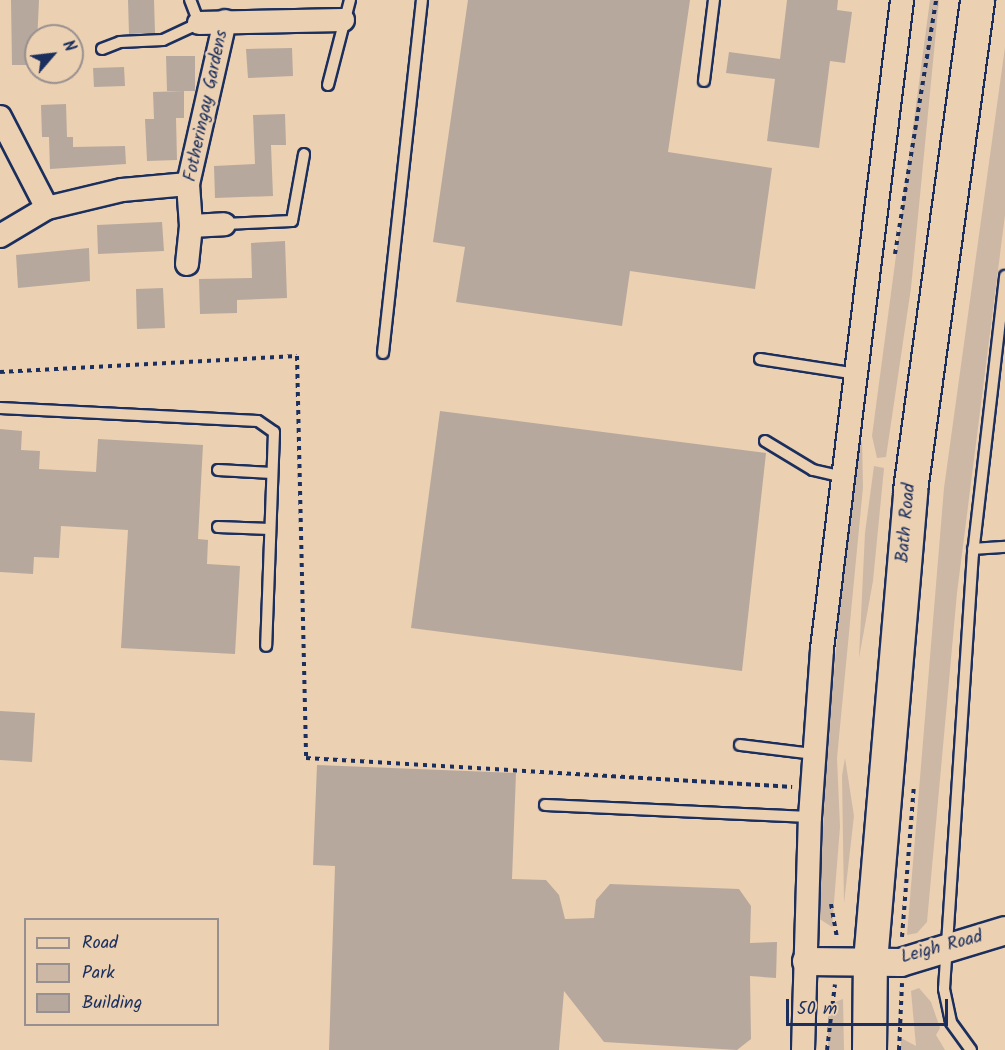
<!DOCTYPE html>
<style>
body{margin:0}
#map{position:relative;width:1005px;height:1050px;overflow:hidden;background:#ebd0b2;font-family:Kalam,sans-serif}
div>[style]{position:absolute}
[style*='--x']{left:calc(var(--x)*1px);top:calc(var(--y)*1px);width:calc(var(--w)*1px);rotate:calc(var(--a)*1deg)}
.green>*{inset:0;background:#cdb8a6}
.building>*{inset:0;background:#b7a89d}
.path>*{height:4px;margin-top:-2px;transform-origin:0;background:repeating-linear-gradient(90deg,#1b2f5e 0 4.5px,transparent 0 9px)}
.roads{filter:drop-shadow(2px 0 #1b2f5e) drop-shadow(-2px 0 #1b2f5e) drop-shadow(0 2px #1b2f5e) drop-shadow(0 -2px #1b2f5e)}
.service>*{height:10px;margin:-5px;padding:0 5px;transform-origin:5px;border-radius:5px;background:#ebd0b2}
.minor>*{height:22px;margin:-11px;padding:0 11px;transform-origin:11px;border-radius:11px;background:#ebd0b2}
.tertiary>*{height:27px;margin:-13.5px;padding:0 13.5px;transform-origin:13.5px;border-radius:13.5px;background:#ebd0b2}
.primary>*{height:33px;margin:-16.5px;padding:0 16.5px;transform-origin:16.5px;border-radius:16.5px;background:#ebd0b2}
span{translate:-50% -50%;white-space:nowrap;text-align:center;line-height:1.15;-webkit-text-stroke:5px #ebd0b2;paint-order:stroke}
.street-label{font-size:18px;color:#1b2f5e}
.legend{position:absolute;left:24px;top:918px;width:195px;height:108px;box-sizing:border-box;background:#ebd0b2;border:2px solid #989090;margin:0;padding:8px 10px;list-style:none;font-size:18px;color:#1b2f5e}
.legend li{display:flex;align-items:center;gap:12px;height:30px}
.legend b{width:30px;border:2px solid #989090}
.north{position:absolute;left:24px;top:24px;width:60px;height:60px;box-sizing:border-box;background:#ebd0b2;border:2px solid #989090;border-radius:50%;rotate:62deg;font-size:16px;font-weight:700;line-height:24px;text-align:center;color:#1b2f5e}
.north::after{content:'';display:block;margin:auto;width:21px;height:27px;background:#1b2f5e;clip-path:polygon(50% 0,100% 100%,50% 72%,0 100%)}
.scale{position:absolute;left:786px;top:999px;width:162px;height:27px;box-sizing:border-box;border:3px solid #1b2f5e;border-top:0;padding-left:8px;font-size:18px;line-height:21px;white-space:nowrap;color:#1b2f5e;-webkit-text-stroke:4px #ebd0b2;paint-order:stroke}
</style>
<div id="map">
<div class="green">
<div style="clip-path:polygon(930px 0,939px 0,911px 288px,886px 457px,877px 458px,872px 436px)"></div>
<div style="clip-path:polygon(1005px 47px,1005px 215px,957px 593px,927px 922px,917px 933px,907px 935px,944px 488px)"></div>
<div style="clip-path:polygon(862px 440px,863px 487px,837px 758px,840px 827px,832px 927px,818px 918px,828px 737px,852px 475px)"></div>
<div style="clip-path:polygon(874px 466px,884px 468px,873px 581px,859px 658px,865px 533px)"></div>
<div style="clip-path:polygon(845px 758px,854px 816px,844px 903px,842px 776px)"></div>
<div style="clip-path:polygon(919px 988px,931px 1002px,940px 1028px,936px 1035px,945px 1050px,901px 1050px,901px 1038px,916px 1046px,911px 991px)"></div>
<div style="clip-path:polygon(843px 999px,844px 1050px,828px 1050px,828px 1005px)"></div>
</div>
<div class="building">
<div style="clip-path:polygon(11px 0,39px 0,36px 65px,12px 65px)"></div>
<div style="clip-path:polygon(128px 0,154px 0,155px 33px,129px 34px)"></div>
<div style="clip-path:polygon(468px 0,690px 0,668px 152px,772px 168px,755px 289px,630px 271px,622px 326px,456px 302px,465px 247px,433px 242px)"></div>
<div style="clip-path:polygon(787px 0,838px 0,837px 10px,852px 12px,845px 63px,830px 61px,819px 148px,767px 141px,775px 79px,726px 73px,729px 52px,780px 59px)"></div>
<div style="clip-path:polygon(292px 48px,293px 76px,248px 78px,246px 49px)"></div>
<div style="clip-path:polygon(166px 56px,195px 56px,195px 91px,167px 91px)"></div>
<div style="clip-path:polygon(124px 67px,125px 86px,94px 87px,93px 68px)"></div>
<div style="clip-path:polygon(184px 91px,184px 118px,176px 118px,177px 160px,147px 161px,145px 119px,154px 119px,153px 92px)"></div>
<div style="clip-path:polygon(66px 104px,67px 137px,73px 137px,73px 147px,125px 146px,126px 164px,50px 169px,49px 137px,42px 137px,41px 105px)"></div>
<div style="clip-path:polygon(285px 114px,286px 145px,271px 145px,273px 196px,215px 198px,214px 166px,255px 164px,253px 115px)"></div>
<div style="clip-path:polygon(162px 222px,164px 251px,98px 254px,97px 225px)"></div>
<div style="clip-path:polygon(285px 241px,287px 298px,237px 300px,237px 313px,200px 314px,199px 279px,252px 278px,251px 243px)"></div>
<div style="clip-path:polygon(89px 248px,90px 281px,18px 288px,16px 255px)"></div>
<div style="clip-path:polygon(163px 288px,165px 328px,137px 329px,136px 289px)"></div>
<div style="clip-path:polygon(440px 411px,766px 453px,742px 671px,411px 628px)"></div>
<div style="clip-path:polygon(0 429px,22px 431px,21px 450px,40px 451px,39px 469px,96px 472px,98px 439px,203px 445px,198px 539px,208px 540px,207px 564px,240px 566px,235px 654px,121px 648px,128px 530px,61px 526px,59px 558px,34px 557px,33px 574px,0 572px)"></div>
<div style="clip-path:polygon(0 711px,35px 713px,32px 762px,0 760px)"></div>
<div style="clip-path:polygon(317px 765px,516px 773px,512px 879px,546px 880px,559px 895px,565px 919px,594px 918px,596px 900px,610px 884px,739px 889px,751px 906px,750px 943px,777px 942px,776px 978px,750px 976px,751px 1039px,737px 1050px,604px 1042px,564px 991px,559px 1050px,329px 1050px,335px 866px,313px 865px)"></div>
</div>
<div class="path">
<div style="--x:895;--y:254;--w:257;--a:-80.8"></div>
<div style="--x:0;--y:372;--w:297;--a:-3.1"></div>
<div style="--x:297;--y:356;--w:402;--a:88.7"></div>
<div style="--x:306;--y:758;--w:487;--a:3.4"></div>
<div style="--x:831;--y:904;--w:35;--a:80"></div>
<div style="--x:902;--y:937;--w:151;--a:-85.5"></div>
<div style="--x:827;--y:1050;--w:66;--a:-83.1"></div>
<div style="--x:899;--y:1050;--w:67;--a:-87.4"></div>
</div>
<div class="roads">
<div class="service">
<div style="--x:102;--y:49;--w:19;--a:-21"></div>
<div style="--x:120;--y:42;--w:43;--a:-2.7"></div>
<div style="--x:163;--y:40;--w:40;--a:-25"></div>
<div style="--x:199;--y:23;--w:25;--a:-111"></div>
<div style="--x:704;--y:81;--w:82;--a:-83"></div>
<div style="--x:328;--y:85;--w:88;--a:-75.5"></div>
<div style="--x:224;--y:224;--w:68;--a:-2.5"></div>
<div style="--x:292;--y:221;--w:68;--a:-79.8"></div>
<div style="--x:383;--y:353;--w:355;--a:-83.7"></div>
<div style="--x:760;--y:359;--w:98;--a:8.8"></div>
<div style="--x:0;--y:408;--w:258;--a:2.9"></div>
<div style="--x:258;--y:421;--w:19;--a:35"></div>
<div style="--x:274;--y:432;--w:214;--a:92.1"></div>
<div style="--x:765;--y:441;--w:56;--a:31.1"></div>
<div style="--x:813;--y:470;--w:32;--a:13"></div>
<div style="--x:218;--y:470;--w:54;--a:3.2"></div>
<div style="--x:218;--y:527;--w:52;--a:2.2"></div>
<div style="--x:973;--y:549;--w:32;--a:-4"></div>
<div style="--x:740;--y:745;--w:74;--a:7"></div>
<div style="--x:545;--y:805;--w:265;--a:2.6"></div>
<div style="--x:971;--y:1050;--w:34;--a:-126"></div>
<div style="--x:951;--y:1022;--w:34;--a:-102"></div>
<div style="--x:944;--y:989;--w:436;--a:-86.2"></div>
<div style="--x:973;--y:554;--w:280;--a:-83.4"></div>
</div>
<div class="minor">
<div style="--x:199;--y:23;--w:144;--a:-1.2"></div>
<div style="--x:0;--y:117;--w:102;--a:62.7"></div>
<div style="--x:191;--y:226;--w:33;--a:-3"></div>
<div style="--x:0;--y:236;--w:55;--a:-30.8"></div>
<div style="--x:47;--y:208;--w:77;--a:-13.5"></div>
<div style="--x:122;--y:190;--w:66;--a:-5.2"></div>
<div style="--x:187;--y:264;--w:38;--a:-84"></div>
<div style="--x:191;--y:226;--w:42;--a:-94.1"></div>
<div style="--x:188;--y:184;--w:167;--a:-77.2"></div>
<div style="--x:803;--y:1050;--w:233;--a:-88.3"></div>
<div style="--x:810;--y:817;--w:168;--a:-85.9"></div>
<div style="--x:822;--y:649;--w:654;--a:-82.97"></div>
</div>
<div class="tertiary">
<div style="--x:806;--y:961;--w:94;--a:0.6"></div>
<div style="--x:900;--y:962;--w:110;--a:-16.9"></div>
</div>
<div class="primary">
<div style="--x:869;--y:1050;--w:89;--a:-89.4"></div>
<div style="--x:870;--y:961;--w:473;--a:-85.1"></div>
<div style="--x:910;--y:490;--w:495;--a:-82.2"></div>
</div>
</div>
<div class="street-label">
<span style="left:207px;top:106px;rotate:-78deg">Fotheringay Gardens</span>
<span style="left:907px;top:523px;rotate:-85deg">Bath Road</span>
<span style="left:942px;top:948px;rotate:-15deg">Leigh Road</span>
</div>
<ul class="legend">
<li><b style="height:8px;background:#ebd0b2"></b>Road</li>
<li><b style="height:16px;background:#cdb8a6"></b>Park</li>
<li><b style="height:16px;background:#b7a89d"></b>Building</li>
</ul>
<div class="north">N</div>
<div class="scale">50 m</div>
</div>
